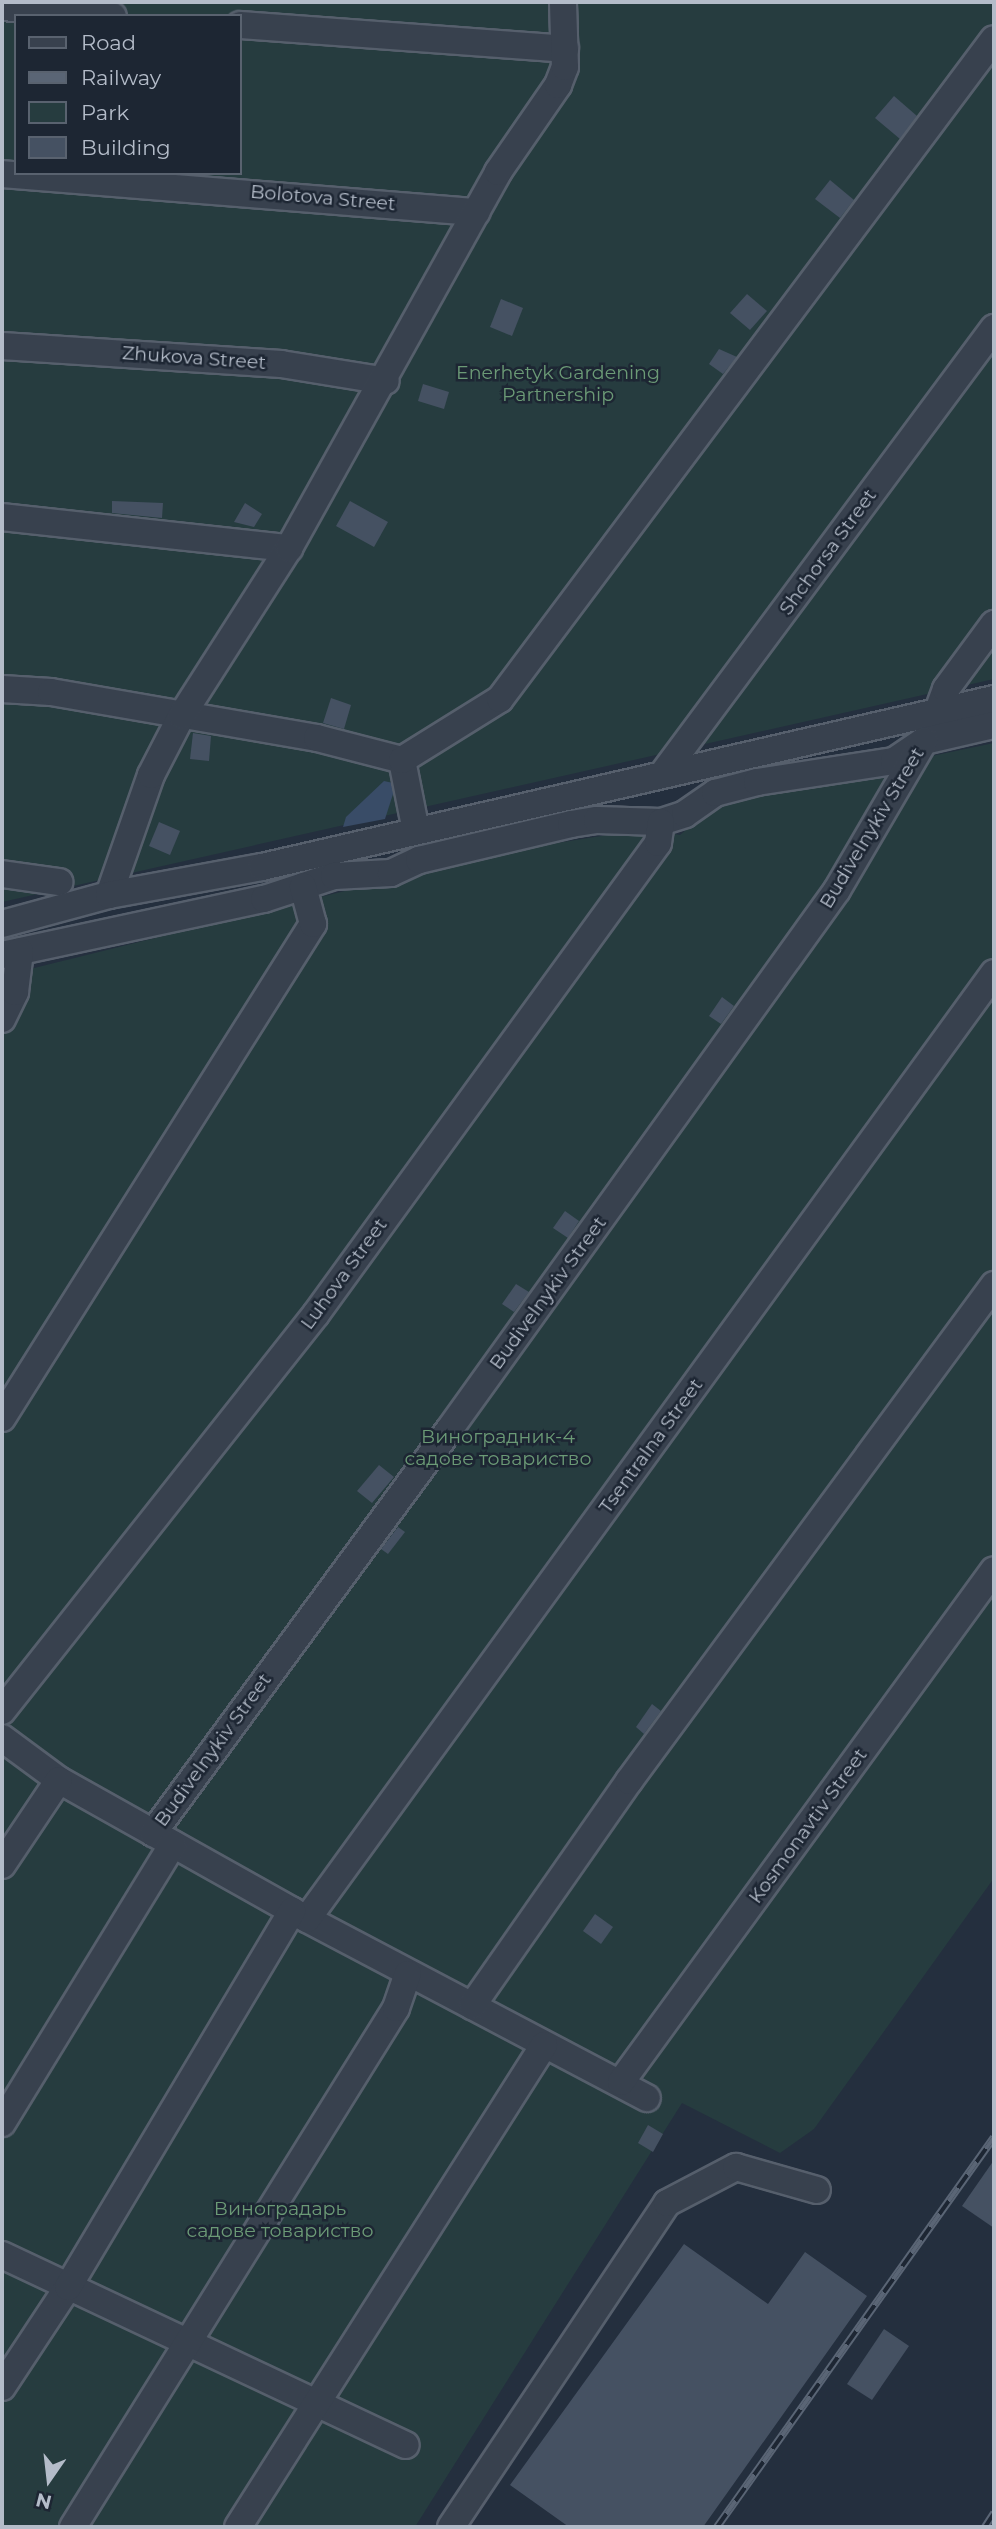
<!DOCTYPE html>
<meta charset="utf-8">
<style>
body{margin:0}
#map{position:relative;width:996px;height:2529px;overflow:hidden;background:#242f3e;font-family:Montserrat,sans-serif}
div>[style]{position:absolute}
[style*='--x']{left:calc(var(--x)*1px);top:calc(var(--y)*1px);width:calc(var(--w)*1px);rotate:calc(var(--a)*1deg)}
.green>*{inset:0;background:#263c3f}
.water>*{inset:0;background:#394c67}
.building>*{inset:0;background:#455162}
.roads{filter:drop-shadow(2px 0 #565f6c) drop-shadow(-2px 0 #565f6c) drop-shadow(0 2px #565f6c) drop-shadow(0 -2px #565f6c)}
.minor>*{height:26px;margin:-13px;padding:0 13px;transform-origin:13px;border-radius:13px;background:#38414e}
.rail>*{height:8px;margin-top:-4px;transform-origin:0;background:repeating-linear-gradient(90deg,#1d2633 0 16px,#5a6575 0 32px);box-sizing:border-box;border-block:2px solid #5a6575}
span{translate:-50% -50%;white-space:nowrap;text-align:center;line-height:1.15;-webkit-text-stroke:5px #1d2633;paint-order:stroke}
.street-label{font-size:19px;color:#b4bcc9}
.park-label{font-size:19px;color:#6b9a76}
.frame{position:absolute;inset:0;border:4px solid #b4bcc9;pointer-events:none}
.legend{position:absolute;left:14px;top:14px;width:228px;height:161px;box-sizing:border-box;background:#1d2633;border:2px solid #59626f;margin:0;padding:9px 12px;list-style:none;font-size:21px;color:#b4bcc9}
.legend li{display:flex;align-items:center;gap:14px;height:35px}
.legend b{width:35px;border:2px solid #59626f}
.north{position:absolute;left:14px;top:2445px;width:70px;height:70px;-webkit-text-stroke:5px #1d2633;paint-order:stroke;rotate:194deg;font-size:19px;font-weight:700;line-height:28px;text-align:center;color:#b4bcc9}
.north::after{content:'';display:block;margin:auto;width:24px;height:32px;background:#b4bcc9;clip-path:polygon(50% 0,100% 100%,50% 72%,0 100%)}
</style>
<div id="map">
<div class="green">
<div style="clip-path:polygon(evenodd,2px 2px,994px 2px,994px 679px,2px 902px,2px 2px,16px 16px,240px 16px,240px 173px,16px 173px,16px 16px)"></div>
<div style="clip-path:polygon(994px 743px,994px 1878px,814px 2129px,780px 2153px,682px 2103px,415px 2527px,2px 2527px,2px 976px,506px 851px,645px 829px,680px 835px,721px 800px)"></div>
</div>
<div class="water">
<div style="clip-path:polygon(384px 781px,393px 783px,393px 794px,385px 819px,343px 827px,346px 817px)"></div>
</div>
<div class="building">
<div style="clip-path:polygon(894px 96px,917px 116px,900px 139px,875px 118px)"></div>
<div style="clip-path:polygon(830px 180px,854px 200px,840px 218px,815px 199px)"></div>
<div style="clip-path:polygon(747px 294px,767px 311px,750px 330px,730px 313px)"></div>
<div style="clip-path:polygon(501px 299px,523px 308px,512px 336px,490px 327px)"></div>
<div style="clip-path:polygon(719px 349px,737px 357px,723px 374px,709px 364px)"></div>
<div style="clip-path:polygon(423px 384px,449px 392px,444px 409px,418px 401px)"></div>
<div style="clip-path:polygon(112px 501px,163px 503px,162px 518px,112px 513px)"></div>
<div style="clip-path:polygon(350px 501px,388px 522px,374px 547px,336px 526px)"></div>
<div style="clip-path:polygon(245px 503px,262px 514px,254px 527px,234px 522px)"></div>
<div style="clip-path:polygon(331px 698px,351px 705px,344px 729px,323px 723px)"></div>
<div style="clip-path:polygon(193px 733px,211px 736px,209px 761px,190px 759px)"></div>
<div style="clip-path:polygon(159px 822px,180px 831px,170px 855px,149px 846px)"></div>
<div style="clip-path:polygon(722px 997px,734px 1006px,721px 1024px,709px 1016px)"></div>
<div style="clip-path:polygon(565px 1211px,579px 1221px,568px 1238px,553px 1228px)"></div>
<div style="clip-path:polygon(516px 1284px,529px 1292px,514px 1312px,502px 1304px)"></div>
<div style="clip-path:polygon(379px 1465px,394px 1477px,372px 1503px,357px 1491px)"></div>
<div style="clip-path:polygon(398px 1527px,405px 1532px,388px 1554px,381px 1549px)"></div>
<div style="clip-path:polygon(652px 1704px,661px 1711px,644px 1734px,636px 1727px)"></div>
<div style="clip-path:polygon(595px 1914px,613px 1927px,601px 1944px,583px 1931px)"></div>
<div style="clip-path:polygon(648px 2125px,663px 2134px,653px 2152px,638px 2143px)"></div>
<div style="clip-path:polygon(994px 2160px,994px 2228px,962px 2206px)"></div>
<div style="clip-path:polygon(684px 2244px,768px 2304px,805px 2252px,867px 2296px,703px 2527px,569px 2527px,510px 2485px)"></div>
<div style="clip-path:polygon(884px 2329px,909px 2346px,872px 2400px,847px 2384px)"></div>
</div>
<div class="roads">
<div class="minor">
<div style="--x:2;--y:7;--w:111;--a:4.6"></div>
<div style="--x:240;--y:25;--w:326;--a:4.2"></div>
<div style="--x:2;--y:174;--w:476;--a:4.6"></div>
<div style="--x:2;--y:346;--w:280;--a:3.7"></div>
<div style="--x:281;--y:364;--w:106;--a:9.2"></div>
<div style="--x:2;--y:517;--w:289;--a:6.2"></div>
<div style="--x:2;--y:689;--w:49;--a:3.5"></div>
<div style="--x:51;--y:692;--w:270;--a:9.8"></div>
<div style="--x:317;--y:738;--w:88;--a:14.5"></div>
<div style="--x:938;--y:711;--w:23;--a:-70"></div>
<div style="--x:946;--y:689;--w:81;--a:-53.6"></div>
<div style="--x:662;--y:775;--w:557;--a:-53.4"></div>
<div style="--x:416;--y:831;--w:72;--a:-101.2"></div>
<div style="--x:402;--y:760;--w:115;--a:-31.9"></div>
<div style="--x:500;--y:699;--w:824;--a:-53.19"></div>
<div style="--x:2;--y:874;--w:58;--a:8"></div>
<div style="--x:109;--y:895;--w:127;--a:-70.7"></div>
<div style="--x:151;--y:775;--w:68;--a:-62.7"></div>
<div style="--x:182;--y:715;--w:198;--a:-57.4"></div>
<div style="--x:289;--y:548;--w:430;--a:-60.9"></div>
<div style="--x:498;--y:172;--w:106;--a:-55.4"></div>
<div style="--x:558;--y:85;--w:19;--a:-69"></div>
<div style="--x:565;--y:67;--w:65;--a:-91.8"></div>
<div style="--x:2;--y:924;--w:111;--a:-15.2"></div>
<div style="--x:109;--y:895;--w:156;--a:-10.4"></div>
<div style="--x:262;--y:867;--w:751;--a:-12.93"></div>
<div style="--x:2;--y:955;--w:268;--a:-12.1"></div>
<div style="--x:264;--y:899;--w:74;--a:-18.2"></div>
<div style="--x:334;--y:876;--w:57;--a:-3"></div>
<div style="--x:391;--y:873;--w:31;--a:-25"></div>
<div style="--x:419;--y:860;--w:156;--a:-13.3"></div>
<div style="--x:571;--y:824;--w:26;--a:-9"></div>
<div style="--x:597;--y:820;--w:64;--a:1.8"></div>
<div style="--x:661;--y:822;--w:25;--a:-18"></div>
<div style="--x:685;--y:814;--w:37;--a:-35"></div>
<div style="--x:715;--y:793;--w:43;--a:-14.7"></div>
<div style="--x:757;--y:782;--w:139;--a:-8.7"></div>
<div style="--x:894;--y:761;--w:36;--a:-34"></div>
<div style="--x:924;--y:741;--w:72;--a:-12.9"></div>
<div style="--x:2;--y:1019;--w:30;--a:-64"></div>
<div style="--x:15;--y:992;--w:41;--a:-83"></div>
<div style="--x:2;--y:1418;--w:584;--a:-57.81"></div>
<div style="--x:313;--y:924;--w:39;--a:-105"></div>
<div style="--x:2;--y:1711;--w:506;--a:-51.66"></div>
<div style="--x:316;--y:1314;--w:582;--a:-54.02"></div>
<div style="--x:658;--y:843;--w:21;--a:-82"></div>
<div style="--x:2;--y:1738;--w:71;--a:36.4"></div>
<div style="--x:59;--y:1780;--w:267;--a:29.3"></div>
<div style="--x:292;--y:1911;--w:401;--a:27.8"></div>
<div style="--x:153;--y:1833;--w:500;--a:-53.7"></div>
<div style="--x:449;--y:1430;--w:665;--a:-54.3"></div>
<div style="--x:837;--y:890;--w:173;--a:-59.7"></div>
<div style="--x:2;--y:1865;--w:102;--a:-56.2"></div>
<div style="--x:307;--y:1919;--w:1169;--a:-54.01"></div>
<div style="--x:472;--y:2006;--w:274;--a:-55.1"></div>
<div style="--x:629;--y:1781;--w:616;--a:-53.65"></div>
<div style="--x:621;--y:2082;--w:633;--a:-53.93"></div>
<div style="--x:2;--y:2123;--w:327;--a:-58.5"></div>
<div style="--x:2;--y:2255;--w:446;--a:25.2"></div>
<div style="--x:2;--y:2387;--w:120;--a:-56.6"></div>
<div style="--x:68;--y:2287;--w:438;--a:-59.2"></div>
<div style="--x:73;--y:2527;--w:611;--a:-58.1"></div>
<div style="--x:396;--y:2008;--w:36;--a:-71"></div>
<div style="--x:238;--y:2527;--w:571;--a:-57.59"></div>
<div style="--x:451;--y:2527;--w:389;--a:-56.3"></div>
<div style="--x:667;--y:2203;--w:78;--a:-27.6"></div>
<div style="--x:736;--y:2167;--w:84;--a:15.9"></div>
</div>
</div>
<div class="rail">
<div style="--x:717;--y:2527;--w:478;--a:-54.6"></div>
<div style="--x:985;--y:2527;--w:17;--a:-57"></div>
</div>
<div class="street-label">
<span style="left:323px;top:198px;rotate:5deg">Bolotova Street</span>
<span style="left:194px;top:358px;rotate:4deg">Zhukova Street</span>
<span style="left:828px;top:552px;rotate:-54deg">Shchorsa Street</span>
<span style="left:872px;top:828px;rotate:-59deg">Budivelnykiv Street</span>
<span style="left:344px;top:1274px;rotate:-54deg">Luhova Street</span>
<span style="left:548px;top:1293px;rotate:-54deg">Budivelnykiv Street</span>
<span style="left:651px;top:1446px;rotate:-54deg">Tsentralna Street</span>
<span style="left:213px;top:1750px;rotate:-54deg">Budivelnykiv Street</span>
<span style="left:808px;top:1826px;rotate:-54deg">Kosmonavtiv Street</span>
</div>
<div class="park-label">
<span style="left:558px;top:384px">Enerhetyk Gardening<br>Partnership</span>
<span style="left:498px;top:1448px">Виноградник-4<br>садове товариство</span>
<span style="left:280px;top:2220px">Виноградарь<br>садове товариство</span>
</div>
<div class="frame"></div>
<ul class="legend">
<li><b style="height:9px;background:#38414e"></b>Road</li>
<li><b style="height:9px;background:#5a6575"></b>Railway</li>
<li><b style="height:19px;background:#263c3f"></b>Park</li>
<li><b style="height:19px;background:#455162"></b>Building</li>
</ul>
<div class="north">N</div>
</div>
